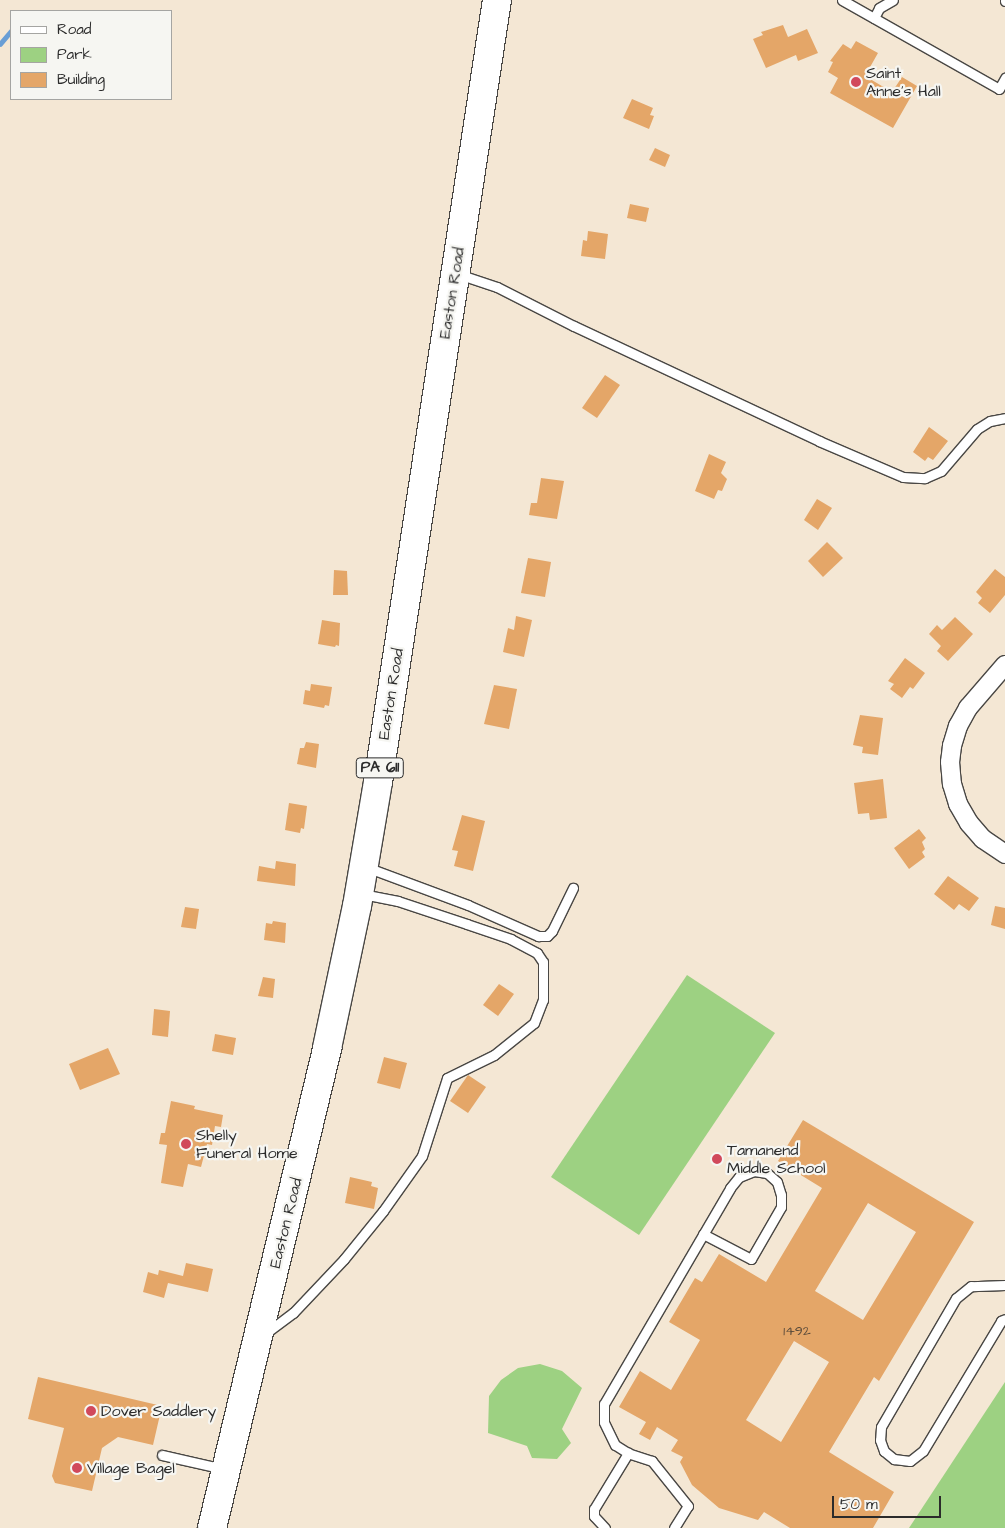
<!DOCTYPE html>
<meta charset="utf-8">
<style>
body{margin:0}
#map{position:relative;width:1005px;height:1528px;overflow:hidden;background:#f4e7d4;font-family:"Architects Daughter",sans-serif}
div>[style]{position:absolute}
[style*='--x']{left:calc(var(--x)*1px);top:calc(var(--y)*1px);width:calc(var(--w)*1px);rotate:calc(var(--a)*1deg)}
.green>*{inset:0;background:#9dd182}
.stream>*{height:4.5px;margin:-2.25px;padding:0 2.25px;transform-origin:2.25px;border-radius:2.25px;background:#699ed5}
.building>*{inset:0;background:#e4a668}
.roads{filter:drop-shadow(1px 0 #494744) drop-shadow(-1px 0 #494744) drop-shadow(0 1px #494744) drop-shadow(0 -1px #494744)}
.lane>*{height:9px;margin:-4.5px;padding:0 4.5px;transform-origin:4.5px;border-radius:4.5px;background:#fff}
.street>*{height:18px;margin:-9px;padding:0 9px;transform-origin:9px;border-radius:9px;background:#fff}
.highway>*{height:28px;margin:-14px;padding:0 14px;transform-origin:14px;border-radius:14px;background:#fff}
.dots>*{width:14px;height:14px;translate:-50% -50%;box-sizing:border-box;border:2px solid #f6f6f2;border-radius:50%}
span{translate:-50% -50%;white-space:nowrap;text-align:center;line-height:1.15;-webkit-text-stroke:4.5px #f6f6f2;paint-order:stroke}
.number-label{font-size:14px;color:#594a3a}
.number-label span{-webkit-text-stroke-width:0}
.shield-label span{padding:1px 4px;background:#f6f6f2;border:1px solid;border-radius:4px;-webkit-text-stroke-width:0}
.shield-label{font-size:15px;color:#2b2b2b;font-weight:700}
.poi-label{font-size:16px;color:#2b2b2b}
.left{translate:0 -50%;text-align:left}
.street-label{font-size:16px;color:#2b2b2b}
.legend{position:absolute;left:10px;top:10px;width:162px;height:90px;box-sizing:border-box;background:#f6f6f2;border:1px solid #a5a5a2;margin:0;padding:6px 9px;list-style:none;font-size:15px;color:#2b2b2b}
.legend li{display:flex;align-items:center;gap:10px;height:25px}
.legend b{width:25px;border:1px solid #a5a5a2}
.scale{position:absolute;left:832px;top:1496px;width:109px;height:22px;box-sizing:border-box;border:2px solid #2b2b2b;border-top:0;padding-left:6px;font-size:15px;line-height:18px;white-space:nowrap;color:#2b2b2b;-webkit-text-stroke:4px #f6f6f2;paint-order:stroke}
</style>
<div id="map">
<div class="green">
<div style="clip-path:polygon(687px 975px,775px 1033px,639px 1235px,551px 1177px)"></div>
<div style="clip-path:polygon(540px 1364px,562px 1371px,582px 1388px,562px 1429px,571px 1443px,557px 1459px,532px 1458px,527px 1446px,488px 1433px,489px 1396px,501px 1380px,518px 1368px)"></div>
<div style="clip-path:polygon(1005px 1382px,1005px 1528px,909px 1528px)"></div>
</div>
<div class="stream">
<div style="--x:0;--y:44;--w:17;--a:-50"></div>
</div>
<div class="building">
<div style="clip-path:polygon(783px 25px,788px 37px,807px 29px,818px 53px,798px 61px,796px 55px,766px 68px,753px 39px,763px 35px,761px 32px)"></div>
<div style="clip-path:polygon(856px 41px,878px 53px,865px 76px,892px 92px,902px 77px,917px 86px,893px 128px,830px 93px,838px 78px,828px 72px,833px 62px,830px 61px,843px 44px,851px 49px)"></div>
<div style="clip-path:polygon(632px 99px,653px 108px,650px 115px,654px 116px,649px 129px,623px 118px)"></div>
<div style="clip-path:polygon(655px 148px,670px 155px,665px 167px,649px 160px)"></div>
<div style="clip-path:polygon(630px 204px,649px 208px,646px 222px,627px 218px)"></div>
<div style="clip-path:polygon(588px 231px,608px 234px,605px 259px,581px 256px,583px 240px,587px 241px)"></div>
<div style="clip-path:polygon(605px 375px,620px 385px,597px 418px,582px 408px)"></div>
<div style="clip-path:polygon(929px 427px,948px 441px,933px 460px,928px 457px,925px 461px,913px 452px)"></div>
<div style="clip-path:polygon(709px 454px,726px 462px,721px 473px,727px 479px,722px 491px,718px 490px,714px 499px,695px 491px)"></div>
<div style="clip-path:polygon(541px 478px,564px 481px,557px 519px,529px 515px,531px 503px,537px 503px)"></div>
<div style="clip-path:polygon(817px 499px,832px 508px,818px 530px,804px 520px)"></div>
<div style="clip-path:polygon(827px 542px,843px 558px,823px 577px,808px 561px)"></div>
<div style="clip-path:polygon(528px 558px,551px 562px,545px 597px,521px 593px)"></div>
<div style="clip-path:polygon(995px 569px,1005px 577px,1005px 595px,990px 613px,978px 603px,982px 598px,976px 592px)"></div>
<div style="clip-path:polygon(334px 570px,347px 571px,348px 595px,333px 595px)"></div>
<div style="clip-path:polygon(516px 616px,532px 620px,524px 657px,503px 652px,508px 628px,514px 630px)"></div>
<div style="clip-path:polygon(955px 617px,973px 634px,948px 661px,937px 651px,941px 646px,929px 634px,937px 625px,942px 630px)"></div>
<div style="clip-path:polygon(322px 620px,340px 623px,339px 646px,336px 645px,335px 647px,318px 644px)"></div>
<div style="clip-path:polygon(905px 658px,925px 673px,913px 689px,910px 687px,902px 698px,890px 689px,894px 684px,888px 681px)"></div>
<div style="clip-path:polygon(311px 684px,332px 687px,329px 706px,325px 705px,324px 708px,303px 704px,305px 690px,310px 691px)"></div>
<div style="clip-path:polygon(494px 685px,517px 689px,509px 729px,484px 724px)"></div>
<div style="clip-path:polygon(860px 715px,883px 718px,878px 755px,862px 753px,863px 747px,853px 745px)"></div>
<div style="clip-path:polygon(306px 742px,319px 744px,316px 768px,297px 764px,300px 748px,304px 748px)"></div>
<div style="clip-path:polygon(883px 779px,887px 818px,870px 820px,869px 813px,858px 814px,854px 783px)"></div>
<div style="clip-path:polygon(289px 803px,307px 806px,304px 829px,301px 828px,300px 833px,285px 830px)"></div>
<div style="clip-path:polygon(462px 815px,485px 821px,473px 871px,454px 866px,458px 851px,452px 850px)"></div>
<div style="clip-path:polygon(919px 829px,926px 838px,922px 842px,925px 849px,922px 852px,925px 857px,909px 869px,894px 848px)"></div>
<div style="clip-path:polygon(276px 861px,296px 864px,295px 886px,257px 881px,259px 866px,275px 869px)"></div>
<div style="clip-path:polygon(948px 876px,979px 898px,969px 911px,959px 904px,954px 910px,934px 894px)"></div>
<div style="clip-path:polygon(995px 906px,1005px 908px,1005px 929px,991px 925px)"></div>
<div style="clip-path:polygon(185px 907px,199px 909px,196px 929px,181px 927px)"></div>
<div style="clip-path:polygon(273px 921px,286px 923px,285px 943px,264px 940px,266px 923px,272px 924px)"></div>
<div style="clip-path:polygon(263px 977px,275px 979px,273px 998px,258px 996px)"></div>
<div style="clip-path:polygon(499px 984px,514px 994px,498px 1016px,483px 1005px)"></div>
<div style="clip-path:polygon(154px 1009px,170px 1011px,168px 1037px,152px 1035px)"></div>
<div style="clip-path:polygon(215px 1034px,236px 1038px,233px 1055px,212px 1051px)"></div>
<div style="clip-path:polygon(108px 1048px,120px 1074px,80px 1090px,69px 1064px)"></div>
<div style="clip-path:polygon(384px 1057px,407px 1063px,400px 1089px,377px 1083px)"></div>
<div style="clip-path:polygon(468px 1075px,486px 1087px,468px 1113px,450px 1101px)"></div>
<div style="clip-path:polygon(171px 1101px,195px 1106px,194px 1109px,223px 1115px,221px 1127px,215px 1126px,212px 1145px,207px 1144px,201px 1167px,188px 1164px,183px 1187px,161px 1183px,167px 1145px,159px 1144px,161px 1133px,165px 1133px)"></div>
<div style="clip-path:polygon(evenodd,803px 1120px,974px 1222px,879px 1381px,874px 1377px,829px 1452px,894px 1492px,873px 1528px,790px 1528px,764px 1512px,758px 1520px,719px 1508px,692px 1485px,680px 1462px,683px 1457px,671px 1451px,678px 1440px,657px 1427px,650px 1440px,639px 1434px,646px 1422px,619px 1407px,640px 1371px,671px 1390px,700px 1340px,669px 1322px,695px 1278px,702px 1282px,719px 1254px,766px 1282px,822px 1188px,778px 1161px,803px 1120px,868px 1203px,916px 1232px,863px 1320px,815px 1291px,868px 1203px,803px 1120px,794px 1341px,829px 1362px,781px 1442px,746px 1420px,794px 1341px)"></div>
<div style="clip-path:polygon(350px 1177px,372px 1182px,371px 1186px,378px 1188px,374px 1209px,345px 1203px)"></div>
<div style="clip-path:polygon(186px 1263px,213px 1269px,208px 1292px,168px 1283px,164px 1298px,143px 1292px,148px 1272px,158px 1275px,159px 1270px,183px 1276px)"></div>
<div style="clip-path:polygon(38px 1377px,162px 1406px,153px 1445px,118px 1437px,102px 1448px,92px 1491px,55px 1483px,52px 1476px,64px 1428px,28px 1419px)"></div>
</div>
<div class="roads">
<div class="lane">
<div style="--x:842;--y:0;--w:180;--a:29.5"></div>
<div style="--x:999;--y:89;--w:13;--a:-61"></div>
<div style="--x:1005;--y:0;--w:1;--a:90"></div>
<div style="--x:874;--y:18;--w:11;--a:-63"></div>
<div style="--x:879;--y:8;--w:16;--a:-30"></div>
<div style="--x:458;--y:274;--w:41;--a:18.4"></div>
<div style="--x:497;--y:287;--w:86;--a:26.9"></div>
<div style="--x:574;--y:326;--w:271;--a:25.1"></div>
<div style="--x:819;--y:441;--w:91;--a:23.2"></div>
<div style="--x:903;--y:477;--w:22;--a:3"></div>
<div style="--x:925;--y:478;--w:17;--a:-24"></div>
<div style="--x:941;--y:471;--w:55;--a:-49.4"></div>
<div style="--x:977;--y:429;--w:15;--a:-32"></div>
<div style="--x:990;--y:421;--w:15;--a:-11"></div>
<div style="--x:366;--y:867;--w:109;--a:20.4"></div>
<div style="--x:468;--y:905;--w:77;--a:23.9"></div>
<div style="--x:538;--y:936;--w:9;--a:0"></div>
<div style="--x:547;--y:936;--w:7;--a:-45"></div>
<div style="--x:552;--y:931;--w:48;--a:-64"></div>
<div style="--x:1005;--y:1285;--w:34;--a:178"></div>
<div style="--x:971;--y:1286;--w:19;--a:141"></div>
<div style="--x:956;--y:1298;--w:149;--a:120.2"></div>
<div style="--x:881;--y:1427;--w:13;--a:94"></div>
<div style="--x:880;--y:1440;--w:12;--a:70"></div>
<div style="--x:884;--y:1451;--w:13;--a:39"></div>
<div style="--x:894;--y:1459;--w:16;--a:7"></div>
<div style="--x:910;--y:1461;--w:16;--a:-38"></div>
<div style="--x:923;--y:1451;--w:152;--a:-59"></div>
<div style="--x:1001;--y:1321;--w:4;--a:-27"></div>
<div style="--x:266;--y:1333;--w:34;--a:-37"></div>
<div style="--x:293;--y:1313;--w:74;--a:-46.6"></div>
<div style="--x:344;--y:1259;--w:62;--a:-50.9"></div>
<div style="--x:383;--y:1211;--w:67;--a:-54.7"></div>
<div style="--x:422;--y:1156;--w:82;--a:-72.2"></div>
<div style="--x:447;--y:1078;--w:52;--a:-26.1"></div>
<div style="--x:494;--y:1055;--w:51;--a:-38.7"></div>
<div style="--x:534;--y:1023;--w:25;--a:-69"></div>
<div style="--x:543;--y:1000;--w:38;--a:-90"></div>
<div style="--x:543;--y:962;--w:11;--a:-124"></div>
<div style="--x:537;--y:953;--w:30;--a:-152"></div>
<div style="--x:511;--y:939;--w:46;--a:-161.2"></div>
<div style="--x:467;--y:924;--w:73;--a:-161.6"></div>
<div style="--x:398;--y:901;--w:37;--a:-169"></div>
<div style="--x:162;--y:1455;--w:64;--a:12.7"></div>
<div style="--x:605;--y:1528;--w:16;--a:-133"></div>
<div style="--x:594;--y:1516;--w:7;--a:-90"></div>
<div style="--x:594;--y:1509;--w:66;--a:-58.7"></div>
<div style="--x:674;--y:1528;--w:26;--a:-58"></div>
<div style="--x:688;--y:1506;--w:58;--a:-128.7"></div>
<div style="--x:652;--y:1461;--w:25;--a:-162"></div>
<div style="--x:628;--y:1453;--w:15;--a:-148"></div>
<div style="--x:615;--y:1445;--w:25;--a:-116"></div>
<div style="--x:604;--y:1422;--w:18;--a:-90"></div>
<div style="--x:604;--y:1404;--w:250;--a:-59.7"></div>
<div style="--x:730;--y:1188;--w:14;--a:-51"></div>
<div style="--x:739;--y:1177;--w:16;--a:-22"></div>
<div style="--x:754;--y:1171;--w:13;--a:9"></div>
<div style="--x:767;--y:1173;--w:13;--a:42"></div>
<div style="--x:777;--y:1182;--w:14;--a:73"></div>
<div style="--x:781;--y:1195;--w:12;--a:90"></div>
<div style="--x:781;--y:1207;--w:60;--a:120"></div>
<div style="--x:751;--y:1259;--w:54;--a:-152.5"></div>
</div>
<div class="street">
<div style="--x:1005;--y:665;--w:57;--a:130.7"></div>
<div style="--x:968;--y:708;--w:21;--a:119"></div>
<div style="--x:958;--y:726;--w:21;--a:107"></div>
<div style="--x:952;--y:746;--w:16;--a:97"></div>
<div style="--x:950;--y:762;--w:22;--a:85"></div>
<div style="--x:952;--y:784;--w:21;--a:73"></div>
<div style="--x:958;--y:804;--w:22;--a:60"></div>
<div style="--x:969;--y:823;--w:21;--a:49"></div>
<div style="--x:983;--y:839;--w:27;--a:34"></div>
</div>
<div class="highway">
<div style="--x:212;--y:1528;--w:494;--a:-76.5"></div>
<div style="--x:327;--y:1048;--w:145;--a:-78.1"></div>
<div style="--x:357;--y:906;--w:126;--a:-80.4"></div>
<div style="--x:378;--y:782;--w:791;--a:-81.35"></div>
</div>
</div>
<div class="dots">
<div style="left:856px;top:82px;background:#d1495b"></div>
<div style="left:186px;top:1144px;background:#d1495b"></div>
<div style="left:717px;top:1159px;background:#d1495b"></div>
<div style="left:91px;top:1411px;background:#d1495b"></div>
<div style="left:77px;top:1468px;background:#d1495b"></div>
</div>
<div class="number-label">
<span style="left:797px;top:1331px">1492</span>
</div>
<div class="shield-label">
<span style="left:380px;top:768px">PA 611</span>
</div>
<div class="poi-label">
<span class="left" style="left:866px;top:82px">Saint<br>Anne’s Hall</span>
<span class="left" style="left:196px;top:1144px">Shelly<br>Funeral Home</span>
<span class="left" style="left:727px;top:1159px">Tamanend<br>Middle School</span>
<span class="left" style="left:101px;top:1411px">Dover Saddlery</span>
<span class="left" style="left:87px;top:1468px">Village Bagel</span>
</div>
<div class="street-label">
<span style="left:452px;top:293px;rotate:-81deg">Easton Road</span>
<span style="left:391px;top:694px;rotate:-81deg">Easton Road</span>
<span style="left:286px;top:1223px;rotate:-76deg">Easton Road</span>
</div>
<ul class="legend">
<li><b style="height:6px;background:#fff"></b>Road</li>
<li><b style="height:14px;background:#9dd182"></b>Park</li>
<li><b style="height:14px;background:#e4a668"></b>Building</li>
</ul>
<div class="scale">50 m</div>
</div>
